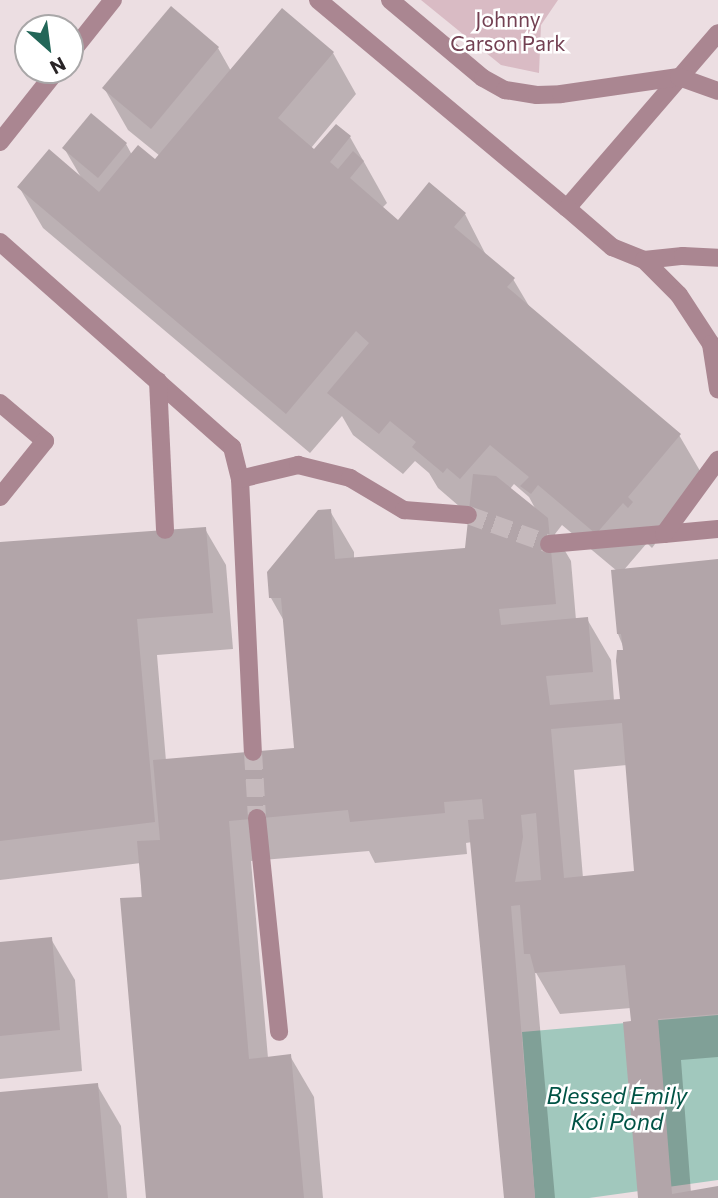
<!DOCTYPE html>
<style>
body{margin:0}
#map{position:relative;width:718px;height:1198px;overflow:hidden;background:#ecdee2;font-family:Commissioner,sans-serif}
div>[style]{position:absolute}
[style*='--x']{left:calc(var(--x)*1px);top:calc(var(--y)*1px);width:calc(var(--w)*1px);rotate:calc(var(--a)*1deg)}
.green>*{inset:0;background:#d9bbc4}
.water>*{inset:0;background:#a1c8bd}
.shadow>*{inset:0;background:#0003}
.building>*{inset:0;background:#b2a5a9}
.minor-tunnel>*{height:18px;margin-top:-9px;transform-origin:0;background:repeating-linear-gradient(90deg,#c5b9bc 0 18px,transparent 0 27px)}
.minor>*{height:18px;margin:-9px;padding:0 9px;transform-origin:9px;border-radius:9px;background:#aa8691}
span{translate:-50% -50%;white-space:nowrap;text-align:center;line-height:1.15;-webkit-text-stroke:5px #fff;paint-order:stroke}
.park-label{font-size:21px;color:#734052}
.water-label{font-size:23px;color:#005345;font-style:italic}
.north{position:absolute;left:14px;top:14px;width:70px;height:70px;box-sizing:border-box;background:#fff;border:2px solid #a9a7a8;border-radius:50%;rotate:152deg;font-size:19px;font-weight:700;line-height:28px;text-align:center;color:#292426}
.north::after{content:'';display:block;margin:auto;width:24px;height:32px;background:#226658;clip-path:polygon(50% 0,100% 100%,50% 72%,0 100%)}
</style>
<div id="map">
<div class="green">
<div style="clip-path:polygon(421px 0,558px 0,541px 25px,539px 73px,501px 65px)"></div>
</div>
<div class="water">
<div style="clip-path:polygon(718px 1015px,718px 1180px,589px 1198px,535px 1198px,522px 1032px)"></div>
</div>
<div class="shadow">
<div style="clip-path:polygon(evenodd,218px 48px,231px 71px,333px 53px,356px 94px,311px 148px,314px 151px,350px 137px,387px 203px,382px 208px,399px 222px,465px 214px,487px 257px,513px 279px,532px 311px,679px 435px,703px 476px,652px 538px,655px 544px,652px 548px,647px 543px,623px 571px,718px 563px,718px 1057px,681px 1060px,691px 1193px,718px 1188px,718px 1198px,640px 1198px,631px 1008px,560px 1014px,535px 971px,555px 1198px,506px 1198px,472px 842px,466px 843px,467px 854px,375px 863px,369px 851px,251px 861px,268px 1058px,290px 1056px,314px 1097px,323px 1198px,148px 1198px,141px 863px,0 880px,0 544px,205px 529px,226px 565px,233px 649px,157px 655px,166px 761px,296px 750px,284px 621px,271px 598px,330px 511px,354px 552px,354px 559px,467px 549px,471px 508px,467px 513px,438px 488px,429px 473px,415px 461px,403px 474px,353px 435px,342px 416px,310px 453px,43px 228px,19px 187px,82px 179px,64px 148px,126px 144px,132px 155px,155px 162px,160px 156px,128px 130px,104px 88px,218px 48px,514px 484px,529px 497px,536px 510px,510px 489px,514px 484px,218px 48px,562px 525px,617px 571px,618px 634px,625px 651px,622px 701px,614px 701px,611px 660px,587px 619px,576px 620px,571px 561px,555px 534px,562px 525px,218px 48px,627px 765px,636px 873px,583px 878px,574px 770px,627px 765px)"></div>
<div style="clip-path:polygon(51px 939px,75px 980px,82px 1071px,0 1079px,0 944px)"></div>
<div style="clip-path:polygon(97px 1085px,121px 1126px,127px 1198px,0 1198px,0 1094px)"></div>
</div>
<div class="building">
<div style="clip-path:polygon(171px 6px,219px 47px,151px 129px,102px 88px)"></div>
<div style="clip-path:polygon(282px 8px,334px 52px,278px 118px,314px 149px,336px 124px,351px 136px,330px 162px,338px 169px,353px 151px,364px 161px,350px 178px,398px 220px,429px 182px,466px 213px,454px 227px,515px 278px,507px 287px,681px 434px,628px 497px,633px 502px,628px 508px,623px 503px,596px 534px,538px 485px,531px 494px,520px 486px,529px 477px,490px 445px,460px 479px,447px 468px,443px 473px,412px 447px,416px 442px,390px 421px,379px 434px,327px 393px,369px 343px,356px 331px,286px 414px,17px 187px,49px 149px,99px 192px,138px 145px,155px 159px)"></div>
<div style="clip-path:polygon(91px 113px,127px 143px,98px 178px,62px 148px)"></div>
<div style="clip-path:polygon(evenodd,473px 474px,496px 476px,548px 518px,556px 604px,499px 609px,501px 625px,588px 617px,593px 672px,546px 676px,550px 705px,620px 699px,616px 661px,617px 650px,623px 650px,621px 634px,617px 634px,611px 570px,718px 559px,718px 1014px,658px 1019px,672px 1194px,718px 1186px,718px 1198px,638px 1198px,623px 1022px,631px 1021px,625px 965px,535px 973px,530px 954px,524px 954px,520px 905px,511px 906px,535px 1198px,504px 1198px,468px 820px,484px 819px,482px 799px,444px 802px,445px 813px,350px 822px,348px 810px,229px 821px,249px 1059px,291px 1054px,304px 1198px,146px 1198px,120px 898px,142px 897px,137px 841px,160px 840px,153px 760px,294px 748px,281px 598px,269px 598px,267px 572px,318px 510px,331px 509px,335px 559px,465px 548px,473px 474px,622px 723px,634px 871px,564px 878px,551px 729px,622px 723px,473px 474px,536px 813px,541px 880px,515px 882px,523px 837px,521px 815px,536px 813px)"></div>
<div style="clip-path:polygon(206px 527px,213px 613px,137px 619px,155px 822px,0 841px,0 542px)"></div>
<div style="clip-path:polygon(52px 937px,60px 1030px,0 1036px,0 942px)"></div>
<div style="clip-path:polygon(98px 1083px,108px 1198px,0 1198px,0 1092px)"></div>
</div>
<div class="minor-tunnel">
<div style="--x:468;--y:515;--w:86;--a:19.7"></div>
<div style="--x:253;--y:752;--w:66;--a:86.5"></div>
</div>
<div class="minor">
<div style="--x:318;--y:0;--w:324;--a:39.9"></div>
<div style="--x:567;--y:208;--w:231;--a:-49.2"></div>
<div style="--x:390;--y:0;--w:121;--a:40"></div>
<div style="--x:483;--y:78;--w:25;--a:29"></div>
<div style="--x:505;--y:90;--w:32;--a:9"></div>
<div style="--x:537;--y:95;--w:24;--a:-2"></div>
<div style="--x:561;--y:94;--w:119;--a:-8.2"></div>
<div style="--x:679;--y:77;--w:41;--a:19.7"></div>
<div style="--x:70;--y:54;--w:69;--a:-51.5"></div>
<div style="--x:0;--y:142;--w:92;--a:-51.6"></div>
<div style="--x:567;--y:208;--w:60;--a:40.9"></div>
<div style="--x:612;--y:247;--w:35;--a:22"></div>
<div style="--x:644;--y:260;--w:39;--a:-6"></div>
<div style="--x:683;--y:256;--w:35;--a:3"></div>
<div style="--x:0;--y:242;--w:310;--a:41.5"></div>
<div style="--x:232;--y:447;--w:33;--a:76"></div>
<div style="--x:240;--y:479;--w:273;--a:87.3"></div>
<div style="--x:644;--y:260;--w:49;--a:45"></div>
<div style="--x:679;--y:295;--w:59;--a:56.9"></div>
<div style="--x:711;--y:344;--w:46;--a:81.2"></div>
<div style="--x:158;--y:381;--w:149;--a:87.3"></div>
<div style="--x:0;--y:403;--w:59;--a:40.2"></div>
<div style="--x:45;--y:441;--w:72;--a:128.8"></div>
<div style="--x:240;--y:479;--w:60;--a:-13.6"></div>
<div style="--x:298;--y:465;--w:54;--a:14"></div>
<div style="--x:350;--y:478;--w:63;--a:30.7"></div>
<div style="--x:404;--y:510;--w:64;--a:4.5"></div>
<div style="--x:664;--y:534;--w:54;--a:-5.3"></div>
<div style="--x:549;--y:544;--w:115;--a:-5"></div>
<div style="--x:664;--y:534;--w:92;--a:-53.9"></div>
<div style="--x:257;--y:818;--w:215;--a:84.1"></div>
</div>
<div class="park-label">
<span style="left:508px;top:31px">Johnny<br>Carson Park</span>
</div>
<div class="water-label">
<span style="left:617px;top:1108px">Blessed Emily<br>Koi Pond</span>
</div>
<div class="north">N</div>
</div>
